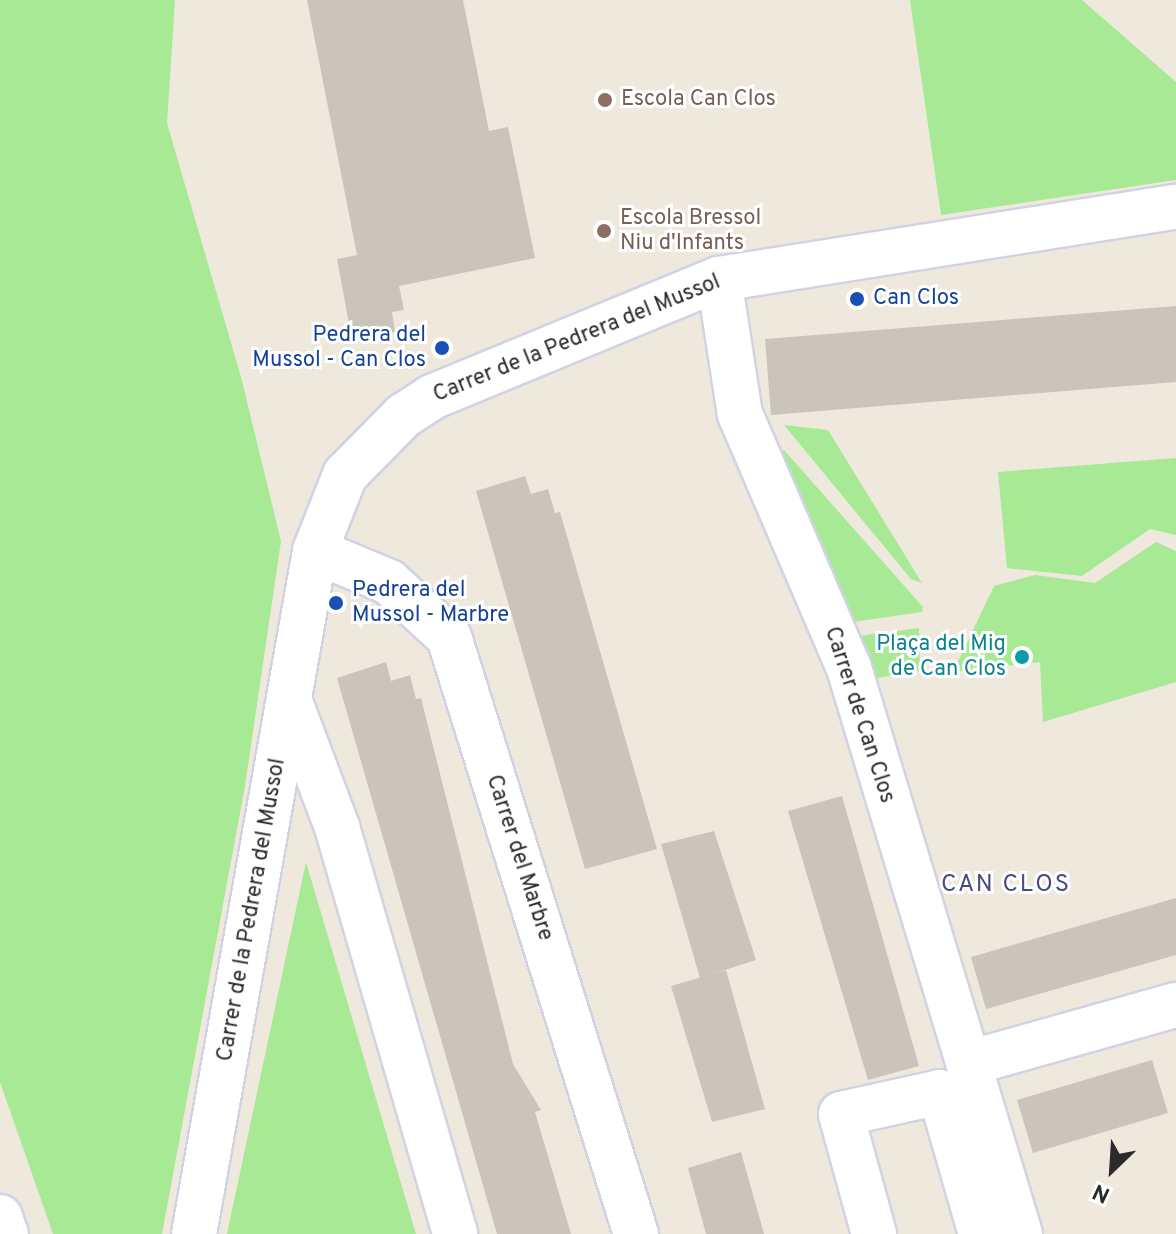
<!DOCTYPE html>
<meta charset="utf-8">
<style>
body{margin:0}
#map{position:relative;width:1176px;height:1234px;overflow:hidden;background:#eee9dc;font-family:Overpass,sans-serif}
div>[style]{position:absolute}
[style*='--x']{left:calc(var(--x)*1px);top:calc(var(--y)*1px);width:calc(var(--w)*1px);rotate:calc(var(--a)*1deg)}
.green>*{inset:0;background:#a7e995}
.building>*{inset:0;background:#cac5bc}
.roads{filter:drop-shadow(2px 0 #d1d3e5) drop-shadow(-2px 0 #d1d3e5) drop-shadow(0 2px #d1d3e5) drop-shadow(0 -2px #d1d3e5)}
.street>*{height:44px;margin:-22px;padding:0 22px;transform-origin:22px;border-radius:22px;background:#fff}
.dots>*{width:22px;height:22px;translate:-50% -50%;box-sizing:border-box;border:4px solid #fff;border-radius:50%}
span{translate:-50% -50%;white-space:nowrap;text-align:center;line-height:1.15;-webkit-text-stroke:6px #fff;paint-order:stroke}
.education-label{font-size:22px;color:#785e54}
.left{translate:0 -50%;text-align:left}
.transit-label{font-size:22px;color:#164399}
.right{translate:-100% -50%;text-align:right}
.street-label{font-size:22px;color:#2b2b2b}
.culture-label{font-size:22px;color:#0d838f}
.neighbourhood-label{font-size:24px;color:#484b80;letter-spacing:2px}
.north{position:absolute;left:1072px;top:1130px;width:80px;height:80px;-webkit-text-stroke:6px #fff;paint-order:stroke;rotate:205deg;font-size:22px;font-weight:700;line-height:32px;text-align:center;color:#2b2b2b}
.north::after{content:'';display:block;margin:auto;width:28px;height:36px;background:#2b2b2b;clip-path:polygon(50% 0,100% 100%,50% 72%,0 100%)}
</style>
<div id="map">
<div class="green">
<div style="clip-path:polygon(0 0,175px 0,167px 123px,241px 377px,281px 541px,245px 786px,162px 1234px,53px 1234px,0 1082px)"></div>
<div style="clip-path:polygon(910px 0,1082px 0,1176px 82px,1176px 180px,941px 215px)"></div>
<div style="clip-path:polygon(784px 425px,828px 430px,922px 583px,911px 579px)"></div>
<div style="clip-path:polygon(784px 450px,923px 607px,922px 612px,853px 622px,779px 452px)"></div>
<div style="clip-path:polygon(1176px 458px,1176px 535px,1150px 529px,1082px 576px,1007px 568px,998px 472px)"></div>
<div style="clip-path:polygon(1156px 542px,1176px 551px,1176px 682px,1043px 722px,1040px 662px,953px 672px,994px 586px,1035px 575px,1095px 583px)"></div>
<div style="clip-path:polygon(919px 628px,920px 671px,877px 678px,859px 636px)"></div>
<div style="clip-path:polygon(306px 862px,416px 1234px,227px 1234px)"></div>
</div>
<div class="building">
<div style="clip-path:polygon(307px 0,463px 0,489px 131px,508px 127px,535px 258px,399px 286px,404px 310px,392px 312px,395px 332px,352px 340px,337px 259px,357px 255px)"></div>
<div style="clip-path:polygon(1176px 306px,1176px 382px,771px 415px,765px 339px)"></div>
<div style="clip-path:polygon(525px 476px,531px 494px,548px 489px,555px 513px,560px 512px,657px 849px,585px 869px,476px 491px)"></div>
<div style="clip-path:polygon(386px 662px,391px 681px,410px 675px,416px 699px,421px 698px,513px 1064px,541px 1110px,535px 1112px,571px 1234px,497px 1234px,337px 678px)"></div>
<div style="clip-path:polygon(842px 796px,919px 1066px,868px 1080px,788px 811px)"></div>
<div style="clip-path:polygon(714px 831px,756px 960px,700px 978px,661px 844px)"></div>
<div style="clip-path:polygon(1176px 898px,1176px 955px,986px 1009px,971px 957px)"></div>
<div style="clip-path:polygon(726px 970px,765px 1109px,712px 1122px,671px 986px)"></div>
<div style="clip-path:polygon(1152px 1060px,1168px 1113px,1033px 1153px,1017px 1100px)"></div>
<div style="clip-path:polygon(741px 1152px,764px 1234px,706px 1234px,688px 1168px)"></div>
</div>
<div class="roads">
<div class="street">
<div style="--x:719;--y:279;--w:137;--a:81.2"></div>
<div style="--x:740;--y:414;--w:276;--a:66.8"></div>
<div style="--x:849;--y:668;--w:591;--a:73.19"></div>
<div style="--x:315;--y:551;--w:80;--a:22.7"></div>
<div style="--x:389;--y:582;--w:81;--a:42.5"></div>
<div style="--x:449;--y:637;--w:626;--a:72.61"></div>
<div style="--x:290;--y:702;--w:134;--a:69.4"></div>
<div style="--x:337;--y:827;--w:424;--a:73.8"></div>
<div style="--x:969;--y:1063;--w:215;--a:-15.7"></div>
<div style="--x:0;--y:1217;--w:18;--a:71"></div>
<div style="--x:194;--y:1234;--w:694;--a:-79.95"></div>
<div style="--x:315;--y:551;--w:82;--a:-68.5"></div>
<div style="--x:345;--y:475;--w:83;--a:-45.5"></div>
<div style="--x:403;--y:416;--w:35;--a:-33"></div>
<div style="--x:432;--y:397;--w:310;--a:-22.4"></div>
<div style="--x:719;--y:279;--w:463;--a:-9"></div>
<div style="--x:874;--y:1234;--w:124;--a:-105.4"></div>
<div style="--x:841;--y:1114;--w:101;--a:-12.5"></div>
<div style="--x:940;--y:1092;--w:148;--a:73.9"></div>
</div>
</div>
<div class="dots">
<div style="left:605px;top:100px;background:#8d6e63"></div>
<div style="left:604px;top:231px;background:#8d6e63"></div>
<div style="left:857px;top:299px;background:#1a4fb4"></div>
<div style="left:442px;top:348px;background:#1a4fb4"></div>
<div style="left:336px;top:603px;background:#1a4fb4"></div>
<div style="left:1022px;top:657px;background:#0f9aa8"></div>
</div>
<div class="education-label">
<span class="left" style="left:621px;top:100px">Escola Can Clos</span>
<span class="left" style="left:620px;top:231px">Escola Bressol<br>Niu d'Infants</span>
</div>
<div class="transit-label">
<span class="left" style="left:873px;top:299px">Can Clos</span>
<span class="right" style="left:426px;top:348px">Pedrera del<br>Mussol - Can Clos</span>
<span class="left" style="left:352px;top:603px">Pedrera del<br>Mussol - Marbre</span>
</div>
<div class="street-label">
<span style="left:577px;top:339px;rotate:-22deg">Carrer de la Pedrera del Mussol</span>
<span style="left:859px;top:715px;rotate:72deg">Carrer de Can Clos</span>
<span style="left:519px;top:858px;rotate:72deg">Carrer del Marbre</span>
<span style="left:252px;top:910px;rotate:-80deg">Carrer de la Pedrera del Mussol</span>
</div>
<div class="culture-label">
<span class="right" style="left:1006px;top:657px">Plaça del Mig<br>de Can Clos</span>
</div>
<div class="neighbourhood-label">
<span style="left:1006px;top:886px">CAN CLOS</span>
</div>
<div class="north">N</div>
</div>
